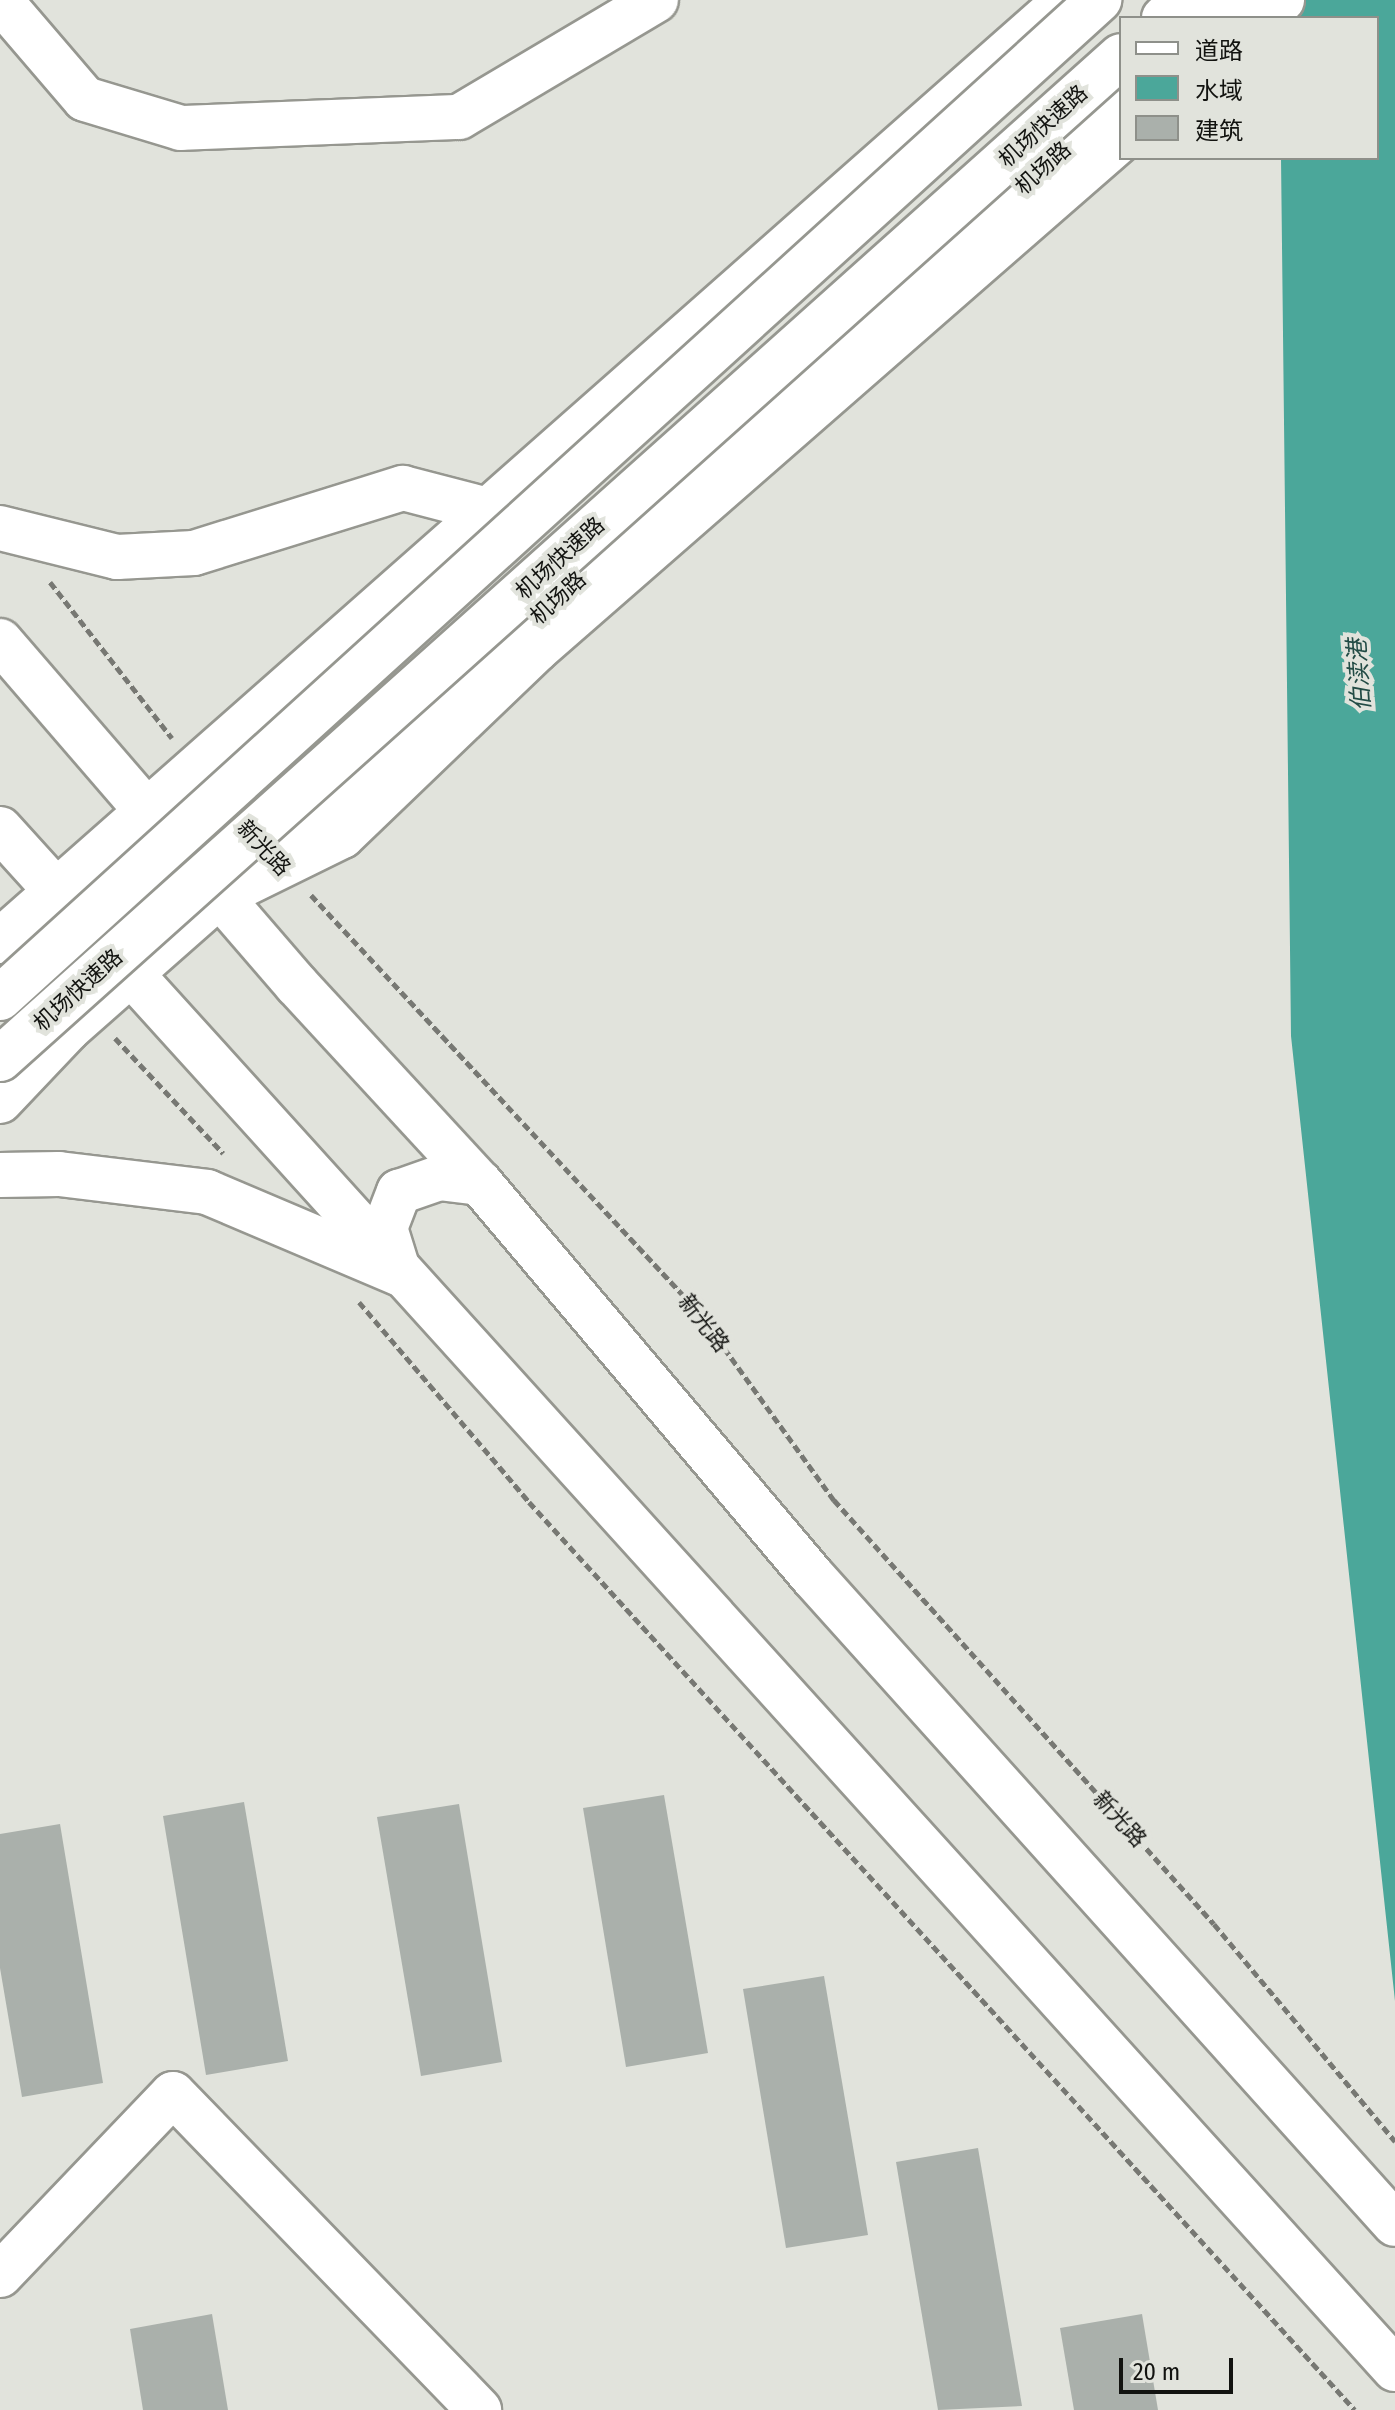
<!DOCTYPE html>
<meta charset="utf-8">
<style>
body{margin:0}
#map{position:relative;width:1395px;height:2410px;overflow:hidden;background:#e1e3dc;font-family:"Fira Sans Condensed","Noto Sans SC",sans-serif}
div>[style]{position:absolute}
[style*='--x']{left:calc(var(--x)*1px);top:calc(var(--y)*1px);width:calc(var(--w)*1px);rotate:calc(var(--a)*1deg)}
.water>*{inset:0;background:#4ba79a}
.building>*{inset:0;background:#aab0ab}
.path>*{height:5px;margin-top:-2.5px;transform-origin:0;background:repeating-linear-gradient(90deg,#777873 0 8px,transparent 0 12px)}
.roads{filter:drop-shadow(2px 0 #969790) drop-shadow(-2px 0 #969790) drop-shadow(0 2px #969790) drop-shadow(0 -2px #969790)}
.minor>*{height:44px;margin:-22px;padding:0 22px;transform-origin:22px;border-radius:22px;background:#fff}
.secondary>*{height:44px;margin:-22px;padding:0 22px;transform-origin:22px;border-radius:22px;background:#fff}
.primary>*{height:44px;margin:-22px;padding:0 22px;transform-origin:22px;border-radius:22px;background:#fff}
.trunk>*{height:44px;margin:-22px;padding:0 22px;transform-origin:22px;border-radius:22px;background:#fff}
.bridges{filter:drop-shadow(2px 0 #969790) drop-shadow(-2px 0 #969790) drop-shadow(0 2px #969790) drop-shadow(0 -2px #969790)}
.trunk-bridge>*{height:44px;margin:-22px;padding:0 22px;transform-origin:22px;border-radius:22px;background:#fff}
span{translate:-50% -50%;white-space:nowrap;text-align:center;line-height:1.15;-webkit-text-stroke:8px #e1e3dc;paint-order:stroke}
.street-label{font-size:22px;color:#121310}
.water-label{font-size:24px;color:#224b45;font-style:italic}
.legend{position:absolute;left:1119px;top:16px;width:260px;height:144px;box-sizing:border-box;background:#e1e3dc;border:2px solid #8e908a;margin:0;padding:10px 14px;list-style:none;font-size:24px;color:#121310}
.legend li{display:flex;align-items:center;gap:16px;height:40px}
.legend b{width:40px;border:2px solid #8e908a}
.scale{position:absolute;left:1119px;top:2358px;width:114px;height:36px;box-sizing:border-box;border:4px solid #121310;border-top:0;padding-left:10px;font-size:24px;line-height:28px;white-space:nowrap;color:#121310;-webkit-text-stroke:6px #e1e3dc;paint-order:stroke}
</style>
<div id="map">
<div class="water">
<div style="clip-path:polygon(1269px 0,1395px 0,1395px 2001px,1291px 1036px,1281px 158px,1377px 158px,1377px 18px,1270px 18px)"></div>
</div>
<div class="building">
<div style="clip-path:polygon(664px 1795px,708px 2053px,626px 2067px,583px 1808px)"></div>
<div style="clip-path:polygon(244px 1802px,288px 2061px,206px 2075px,163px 1816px)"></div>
<div style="clip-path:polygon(459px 1804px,502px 2062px,421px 2076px,377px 1817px)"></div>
<div style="clip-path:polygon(60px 1824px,103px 2083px,22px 2097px,0 1968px,0 1834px)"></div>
<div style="clip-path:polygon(824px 1976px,868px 2235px,786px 2248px,743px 1989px)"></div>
<div style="clip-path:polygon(978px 2148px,1022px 2406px,938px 2410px,896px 2162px)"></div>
<div style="clip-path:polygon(212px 2314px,228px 2410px,143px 2410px,130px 2329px)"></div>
<div style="clip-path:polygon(1142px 2314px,1158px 2410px,1074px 2410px,1060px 2328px)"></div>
</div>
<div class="path">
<div style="--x:50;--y:582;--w:198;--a:52"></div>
<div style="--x:311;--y:895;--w:565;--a:47.08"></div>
<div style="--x:696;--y:1309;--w:236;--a:54.2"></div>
<div style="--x:834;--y:1500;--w:569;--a:48.13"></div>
<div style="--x:1214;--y:1924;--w:283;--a:50.2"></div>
<div style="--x:115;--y:1038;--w:158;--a:46.8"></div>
<div style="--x:359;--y:1302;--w:262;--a:49.6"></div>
<div style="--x:529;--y:1502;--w:1227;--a:47.71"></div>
</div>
<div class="roads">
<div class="minor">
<div style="--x:0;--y:0;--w:130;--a:49.4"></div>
<div style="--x:85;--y:99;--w:100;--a:16.8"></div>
<div style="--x:181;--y:128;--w:278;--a:-2.3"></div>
<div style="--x:459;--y:117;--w:229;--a:-30.7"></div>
<div style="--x:0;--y:2275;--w:250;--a:-46.3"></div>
<div style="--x:173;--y:2094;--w:440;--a:45.9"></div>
</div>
<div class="secondary">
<div style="--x:0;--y:641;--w:454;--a:49.2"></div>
<div style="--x:297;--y:985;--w:270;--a:47.3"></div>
<div style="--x:480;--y:1183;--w:516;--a:49.8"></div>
<div style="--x:813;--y:1577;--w:870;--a:48.03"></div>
<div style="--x:0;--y:829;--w:2078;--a:47.83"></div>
<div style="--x:399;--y:1273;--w:47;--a:-107.3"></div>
<div style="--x:385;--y:1228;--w:39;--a:-69"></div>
<div style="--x:399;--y:1192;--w:42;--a:-19.3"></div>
<div style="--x:439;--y:1178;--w:41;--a:7"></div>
</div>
<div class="primary">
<div style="--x:1215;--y:18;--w:28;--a:-41"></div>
<div style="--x:0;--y:528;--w:121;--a:13.9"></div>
<div style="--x:117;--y:557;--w:77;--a:-3"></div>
<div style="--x:194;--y:553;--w:219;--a:-17.3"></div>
<div style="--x:403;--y:488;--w:91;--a:14.6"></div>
<div style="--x:0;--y:941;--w:1422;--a:-41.44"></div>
<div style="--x:0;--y:1101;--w:99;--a:-46.6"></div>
<div style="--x:68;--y:1029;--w:1404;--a:-41.42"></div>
<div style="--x:0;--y:1175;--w:59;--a:-1"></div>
<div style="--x:59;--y:1174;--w:149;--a:6.9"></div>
<div style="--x:207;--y:1192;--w:210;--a:23"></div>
</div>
<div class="trunk">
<div style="--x:1164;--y:18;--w:27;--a:-42"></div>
<div style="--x:1262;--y:18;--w:27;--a:-42"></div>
<div style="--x:220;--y:896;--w:136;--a:-26.2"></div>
<div style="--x:342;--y:836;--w:269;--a:-43.8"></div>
<div style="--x:536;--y:650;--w:777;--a:-41.14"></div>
</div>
</div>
<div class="bridges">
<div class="trunk-bridge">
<div style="--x:0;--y:998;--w:1485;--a:-42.24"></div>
<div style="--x:0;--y:1059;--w:1504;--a:-41.82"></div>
</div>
</div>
<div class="street-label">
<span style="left:1043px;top:126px;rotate:-42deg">机场快速路</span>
<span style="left:1043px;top:168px;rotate:-42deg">机场路</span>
<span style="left:560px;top:558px;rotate:-42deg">机场快速路</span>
<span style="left:558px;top:598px;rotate:-42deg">机场路</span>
<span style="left:264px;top:848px;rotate:47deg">新光路</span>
<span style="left:78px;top:990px;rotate:-42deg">机场快速路</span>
<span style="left:704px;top:1323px;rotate:52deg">新光路</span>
<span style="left:1120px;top:1819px;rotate:48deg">新光路</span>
</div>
<div class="water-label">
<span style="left:1360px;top:675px;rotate:-94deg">伯渎港</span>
</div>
<ul class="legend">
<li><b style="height:10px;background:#fff"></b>道路</li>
<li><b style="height:22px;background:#4ba79a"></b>水域</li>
<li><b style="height:22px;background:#aab0ab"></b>建筑</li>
</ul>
<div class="scale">20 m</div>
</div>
